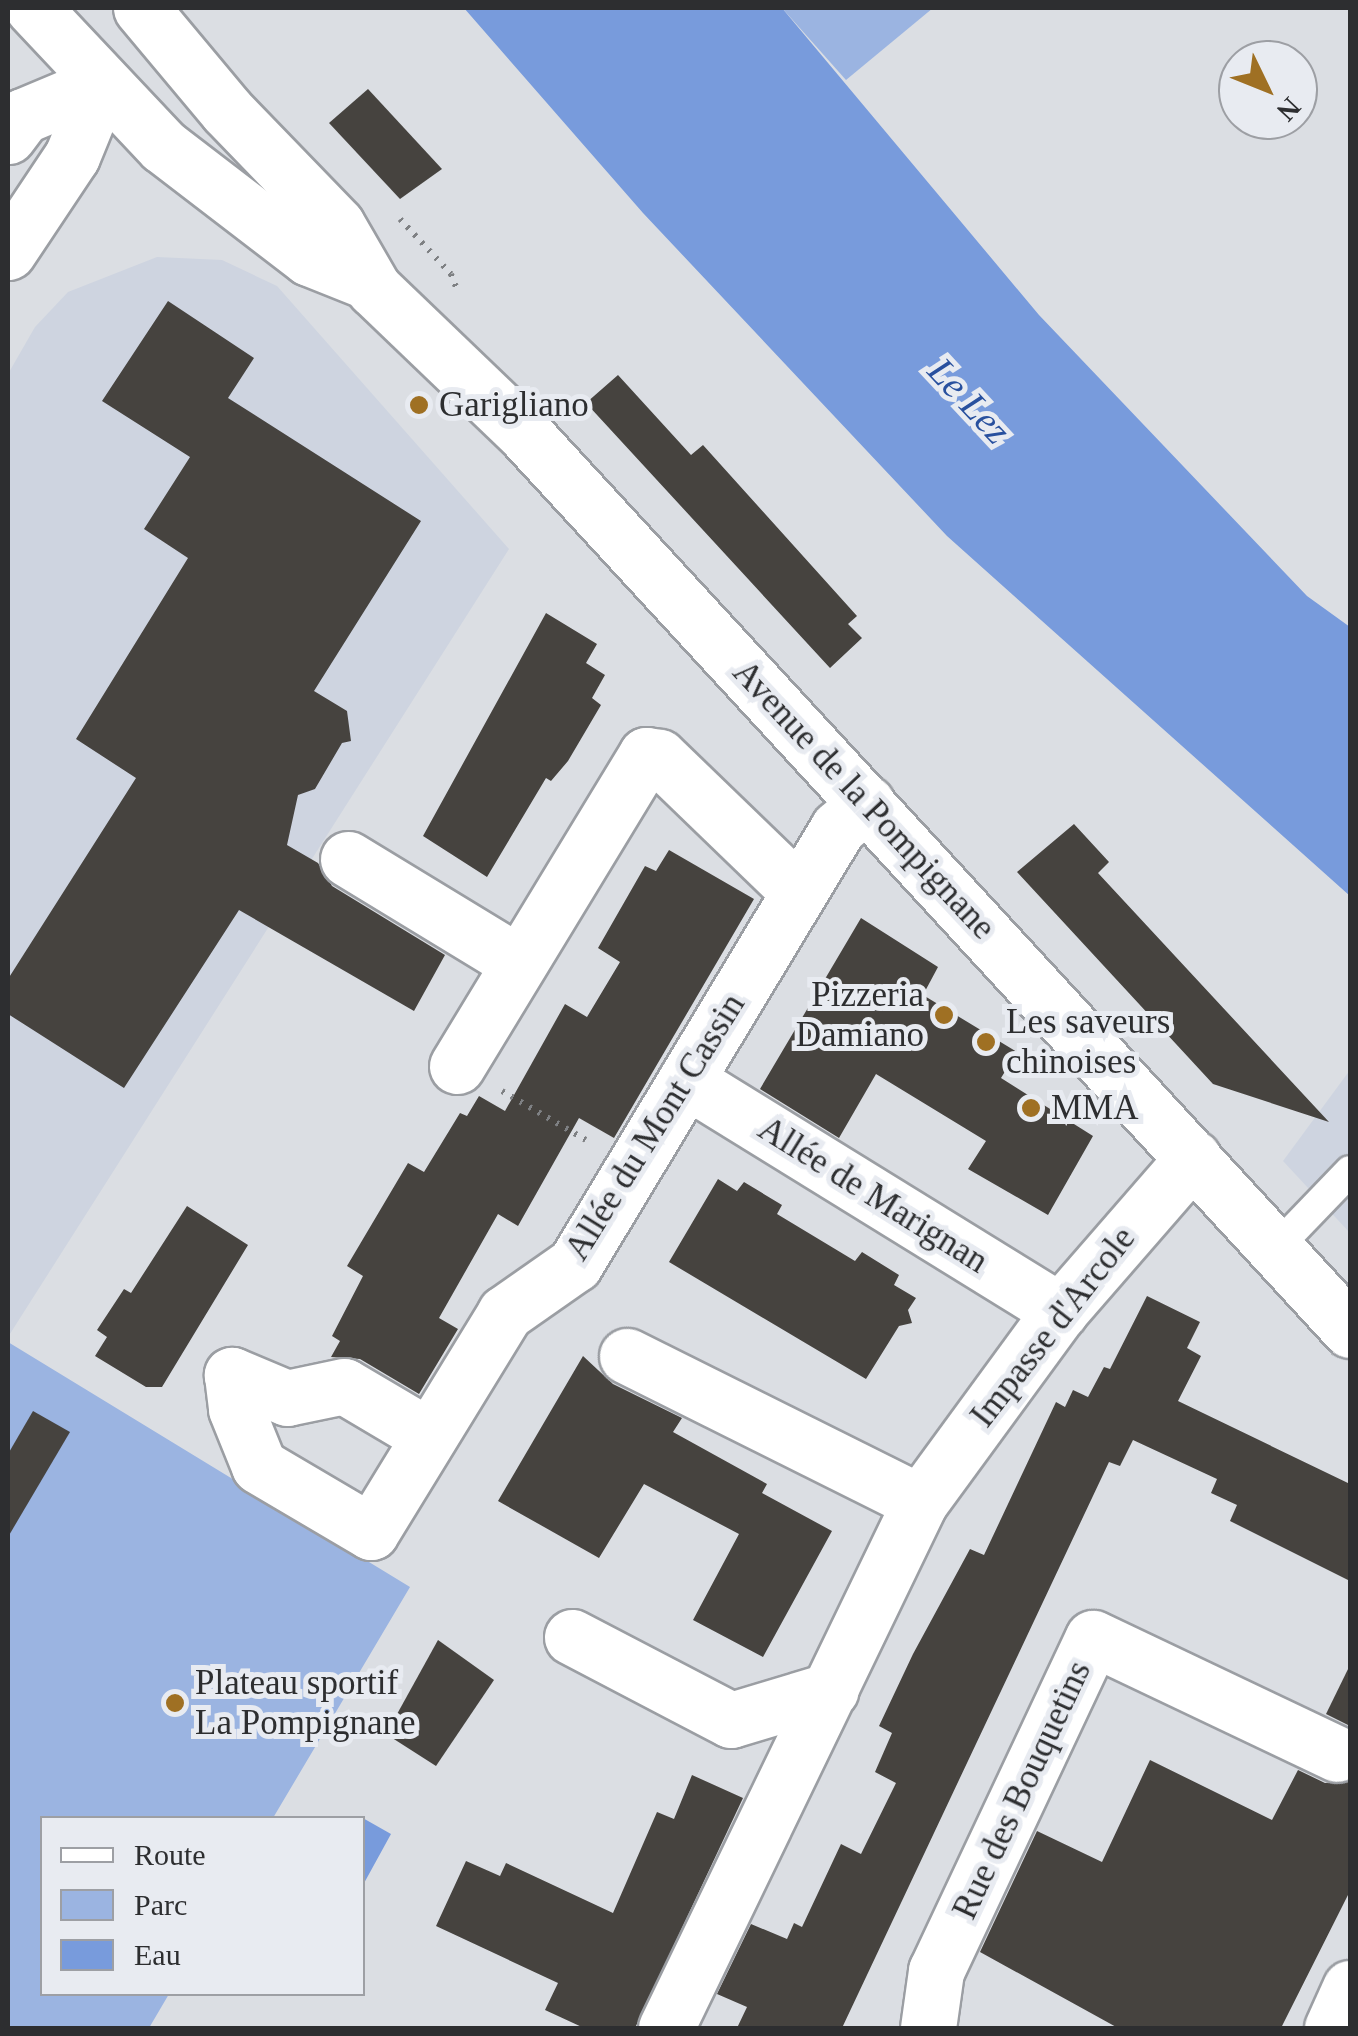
<!DOCTYPE html>
<meta charset="utf-8">
<style>
body{margin:0}
#map{position:relative;width:1358px;height:2036px;overflow:hidden;background:#dbdee3;font-family:"Times New Roman",serif}
div>[style]{position:absolute}
[style*='--x']{left:calc(var(--x)*1px);top:calc(var(--y)*1px);width:calc(var(--w)*1px);rotate:calc(var(--a)*1deg)}
.built>*{inset:0;background:#ced4e0}
.green>*{inset:0;background:#9bb4e1}
.water>*{inset:0;background:#789bdc}
.building>*{inset:0;background:#46433f}
.path>*{height:6px;margin-top:-3px;transform-origin:0;background:repeating-linear-gradient(90deg,#7e8083 0 2.5px,transparent 0 10.5px)}
.roads{filter:drop-shadow(2px 0 #9b9ea3) drop-shadow(-2px 0 #9b9ea3) drop-shadow(0 2px #9b9ea3) drop-shadow(0 -2px #9b9ea3)}
.lane>*{height:30px;margin:-15px;padding:0 15px;transform-origin:15px;border-radius:15px;background:#fff}
.street>*{height:55px;margin:-27.5px;padding:0 27.5px;transform-origin:27.5px;border-radius:27.5px;background:#fff}
.secondary>*{height:55px;margin:-27.5px;padding:0 27.5px;transform-origin:27.5px;border-radius:27.5px;background:#fff}
.dots>*{width:28px;height:28px;translate:-50% -50%;box-sizing:border-box;border:5px solid #e8ebf1;border-radius:50%}
span{translate:-50% -50%;white-space:nowrap;text-align:center;line-height:1.15;-webkit-text-stroke:10px #e8ebf1;paint-order:stroke}
.poi-label{font-size:35px;color:#2d2e30}
.left{translate:0 -50%;text-align:left}
.right{translate:-100% -50%;text-align:right}
.street-label{font-size:35px;color:#2d2e30}
.water-label{font-size:38px;color:#28509e;font-style:italic}
.frame{position:absolute;inset:0;border:10px solid #2d2e30;pointer-events:none}
.legend{position:absolute;left:40px;top:1816px;width:325px;height:180px;box-sizing:border-box;background:#e8ebf1;border:2px solid #9d9fa4;margin:0;padding:12px 18px;list-style:none;font-size:30px;color:#2d2e30}
.legend li{display:flex;align-items:center;gap:20px;height:50px}
.legend b{width:50px;border:2px solid #9d9fa4}
.north{position:absolute;left:1218px;top:40px;width:100px;height:100px;box-sizing:border-box;background:#e8ebf1;border:2px solid #9d9fa4;border-radius:50%;rotate:133deg;font-size:28px;font-weight:700;line-height:40px;text-align:center;color:#2d2e30}
.north::after{content:'';display:block;margin:auto;width:35px;height:45px;background:#9f7023;clip-path:polygon(50% 0,100% 100%,50% 72%,0 100%)}
</style>
<div id="map">
<div class="built">
<div style="clip-path:polygon(157px 257px,222px 260px,277px 286px,509px 549px,8px 1337px,8px 374px,35px 327px,68px 292px)"></div>
<div style="clip-path:polygon(1350px 1070px,1350px 1233px,1283px 1161px)"></div>
</div>
<div class="green">
<div style="clip-path:polygon(782px 8px,933px 8px,846px 80px)"></div>
<div style="clip-path:polygon(8px 1342px,410px 1587px,273px 1818px,42px 1818px,42px 1994px,169px 1994px,149px 2028px,8px 2028px)"></div>
</div>
<div class="water">
<div style="clip-path:polygon(464px 8px,782px 8px,1039px 315px,1307px 596px,1350px 627px,1350px 896px,947px 536px,643px 213px)"></div>
<div style="clip-path:polygon(361px 1817px,391px 1834px,363px 1885px,362px 1818px)"></div>
</div>
<div class="building">
<div style="clip-path:polygon(368px 89px,442px 169px,400px 199px,329px 123px)"></div>
<div style="clip-path:polygon(168px 301px,254px 358px,228px 398px,421px 521px,314px 691px,347px 711px,351px 741px,342px 743px,315px 789px,298px 795px,287px 845px,318px 863px,332px 886px,445px 955px,414px 1011px,239px 910px,124px 1088px,8px 1014px,8px 979px,136px 778px,76px 739px,188px 558px,144px 529px,190px 457px,102px 401px)"></div>
<div style="clip-path:polygon(618px 375px,691px 455px,703px 445px,857px 616px,848px 624px,862px 638px,830px 668px,586px 403px)"></div>
<div style="clip-path:polygon(546px 613px,597px 644px,586px 663px,605px 675px,592px 698px,601px 705px,568px 761px,551px 781px,546px 778px,487px 877px,423px 836px)"></div>
<div style="clip-path:polygon(1074px 824px,1109px 862px,1098px 873px,1329px 1122px,1213px 1084px,1017px 872px)"></div>
<div style="clip-path:polygon(669px 850px,754px 899px,614px 1138px,579px 1118px,518px 1226px,498px 1214px,439px 1318px,458px 1329px,419px 1394px,360px 1359px,331px 1357px,340px 1341px,332px 1336px,363px 1276px,347px 1266px,408px 1163px,424px 1172px,460px 1113px,467px 1116px,479px 1096px,505px 1111px,565px 1004px,587px 1017px,620px 962px,598px 948px,645px 866px,656px 871px)"></div>
<div style="clip-path:polygon(861px 918px,938px 967px,923px 995px,1017px 1052px,1001px 1078px,1093px 1136px,1048px 1215px,968px 1169px,986px 1141px,876px 1074px,839px 1138px,760px 1089px)"></div>
<div style="clip-path:polygon(718px 1179px,737px 1191px,744px 1182px,782px 1205px,777px 1214px,855px 1261px,862px 1252px,899px 1275px,894px 1285px,916px 1298px,908px 1310px,912px 1323px,899px 1326px,866px 1379px,669px 1262px)"></div>
<div style="clip-path:polygon(187px 1206px,248px 1245px,162px 1387px,146px 1387px,95px 1356px,107px 1337px,97px 1330px,124px 1289px,131px 1293px)"></div>
<div style="clip-path:polygon(1147px 1296px,1200px 1322px,1187px 1348px,1201px 1356px,1178px 1401px,1350px 1484px,1350px 1581px,1230px 1521px,1237px 1505px,1211px 1493px,1217px 1479px,1133px 1440px,1120px 1466px,1109px 1462px,842px 2028px,737px 2028px,747px 2007px,717px 1994px,751px 1924px,787px 1939px,794px 1923px,802px 1927px,841px 1844px,861px 1854px,896px 1783px,875px 1772px,892px 1733px,879px 1726px,913px 1654px,970px 1549px,984px 1555px,1056px 1402px,1065px 1407px,1073px 1390px,1088px 1397px,1104px 1367px,1110px 1369px)"></div>
<div style="clip-path:polygon(583px 1356px,613px 1384px,682px 1418px,673px 1432px,767px 1484px,762px 1493px,832px 1531px,763px 1657px,693px 1620px,739px 1534px,644px 1484px,599px 1558px,498px 1501px)"></div>
<div style="clip-path:polygon(33px 1411px,70px 1432px,8px 1537px,8px 1454px)"></div>
<div style="clip-path:polygon(438px 1640px,494px 1680px,436px 1766px,386px 1734px)"></div>
<div style="clip-path:polygon(1350px 1665px,1350px 1726px,1326px 1714px)"></div>
<div style="clip-path:polygon(1150px 1760px,1272px 1820px,1298px 1770px,1325px 1783px,1350px 1781px,1350px 1891px,1281px 2028px,1118px 2028px,980px 1952px,1037px 1831px,1102px 1862px)"></div>
<div style="clip-path:polygon(692px 1775px,743px 1798px,635px 2028px,584px 2028px,545px 2010px,558px 1983px,436px 1926px,466px 1861px,500px 1876px,506px 1863px,613px 1913px,657px 1812px,674px 1819px)"></div>
</div>
<div class="path">
<div style="--x:400;--y:219;--w:75;--a:47.2"></div>
<div style="--x:451;--y:274;--w:17;--a:69"></div>
<div style="--x:502;--y:1091;--w:97;--a:30.3"></div>
</div>
<div class="roads">
<div class="lane">
<div style="--x:1275;--y:1249;--w:108;--a:-46.1"></div>
</div>
<div class="street">
<div style="--x:8;--y:136;--w:25;--a:-53"></div>
<div style="--x:23;--y:116;--w:86;--a:-22.7"></div>
<div style="--x:8;--y:252;--w:115;--a:-56.3"></div>
<div style="--x:72;--y:156;--w:79;--a:-67.7"></div>
<div style="--x:348;--y:859;--w:200;--a:31.3"></div>
<div style="--x:457;--y:1066;--w:364;--a:-58.7"></div>
<div style="--x:646;--y:755;--w:13;--a:9"></div>
<div style="--x:659;--y:757;--w:194;--a:44"></div>
<div style="--x:686;--y:1080;--w:440;--a:31.7"></div>
<div style="--x:627;--y:1356;--w:327;--a:26.5"></div>
<div style="--x:427;--y:1435;--w:96;--a:-149.4"></div>
<div style="--x:344;--y:1386;--w:58;--a:168.1"></div>
<div style="--x:287;--y:1398;--w:60;--a:-157.3"></div>
<div style="--x:232;--y:1375;--w:34;--a:83"></div>
<div style="--x:236;--y:1409;--w:61;--a:68"></div>
<div style="--x:259;--y:1466;--w:130;--a:30.5"></div>
<div style="--x:371;--y:1532;--w:257;--a:-58.5"></div>
<div style="--x:505;--y:1313;--w:85;--a:-35"></div>
<div style="--x:575;--y:1264;--w:509;--a:-58.9"></div>
<div style="--x:838;--y:828;--w:38;--a:-41"></div>
<div style="--x:572;--y:1637;--w:179;--a:27.6"></div>
<div style="--x:731;--y:1720;--w:104;--a:-16.7"></div>
<div style="--x:666;--y:2028;--w:584;--a:-64.22"></div>
<div style="--x:920;--y:1502;--w:237;--a:-53.8"></div>
<div style="--x:1060;--y:1311;--w:203;--a:-49"></div>
<div style="--x:928;--y:2028;--w:58;--a:-82"></div>
<div style="--x:936;--y:1971;--w:368;--a:-64.8"></div>
<div style="--x:1093;--y:1638;--w:270;--a:25.4"></div>
<div style="--x:1332;--y:2028;--w:44;--a:-65.8"></div>
</div>
<div class="secondary">
<div style="--x:33;--y:8;--w:190;--a:46.7"></div>
<div style="--x:163;--y:146;--w:184;--a:37.5"></div>
<div style="--x:309;--y:258;--w:62;--a:21.6"></div>
<div style="--x:141;--y:8;--w:134;--a:50.1"></div>
<div style="--x:227;--y:111;--w:158;--a:46"></div>
<div style="--x:337;--y:225;--w:74;--a:60"></div>
<div style="--x:374;--y:289;--w:209;--a:43.8"></div>
<div style="--x:525;--y:434;--w:1218;--a:47.36"></div>
</div>
</div>
<div class="dots">
<div style="left:419px;top:405px;background:#9f7023"></div>
<div style="left:944px;top:1015px;background:#9f7023"></div>
<div style="left:986px;top:1042px;background:#9f7023"></div>
<div style="left:1031px;top:1108px;background:#9f7023"></div>
<div style="left:175px;top:1703px;background:#9f7023"></div>
</div>
<div class="poi-label">
<span class="left" style="left:439px;top:405px">Garigliano</span>
<span class="right" style="left:924px;top:1015px">Pizzeria<br>Damiano</span>
<span class="left" style="left:1006px;top:1042px">Les saveurs<br>chinoises</span>
<span class="left" style="left:1051px;top:1108px">MMA</span>
<span class="left" style="left:195px;top:1703px">Plateau sportif<br>La Pompignane</span>
</div>
<div class="street-label">
<span style="left:864px;top:800px;rotate:47deg">Avenue de la Pompignane</span>
<span style="left:655px;top:1127px;rotate:-58deg">Allée du Mont Cassin</span>
<span style="left:873px;top:1195px;rotate:32deg">Allée de Marignan</span>
<span style="left:1053px;top:1327px;rotate:-52deg">Impasse d'Arcole</span>
<span style="left:1022px;top:1790px;rotate:-65deg">Rue des Bouquetins</span>
</div>
<div class="water-label">
<span style="left:969px;top:401px;rotate:47deg">Le Lez</span>
</div>
<div class="frame"></div>
<ul class="legend">
<li><b style="height:12px;background:#fff"></b>Route</li>
<li><b style="height:28px;background:#9bb4e1"></b>Parc</li>
<li><b style="height:28px;background:#789bdc"></b>Eau</li>
</ul>
<div class="north">N</div>
</div>
